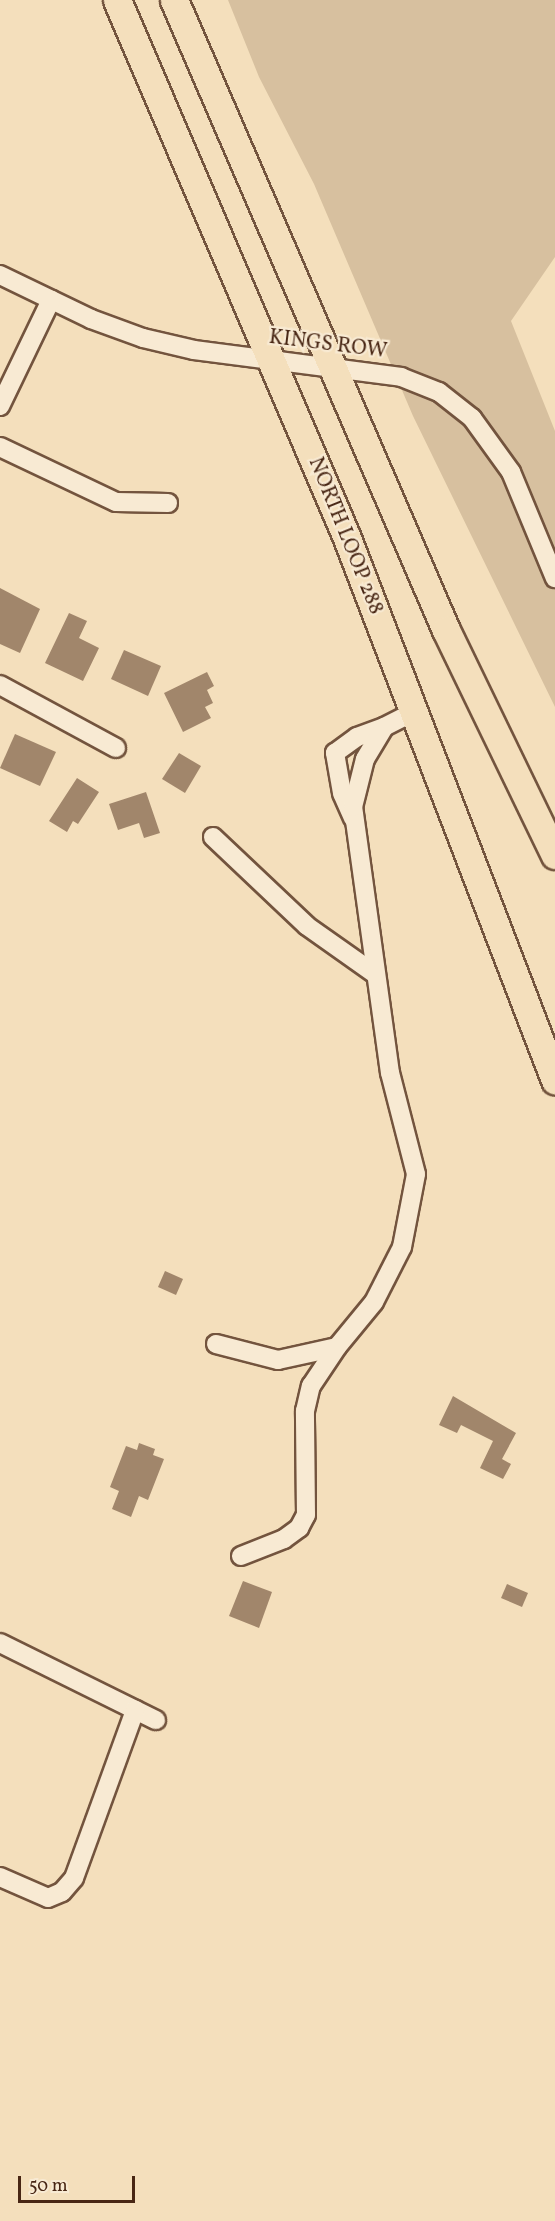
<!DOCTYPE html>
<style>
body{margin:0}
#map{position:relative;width:555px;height:2221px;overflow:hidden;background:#f4dfbc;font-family:Vollkorn,serif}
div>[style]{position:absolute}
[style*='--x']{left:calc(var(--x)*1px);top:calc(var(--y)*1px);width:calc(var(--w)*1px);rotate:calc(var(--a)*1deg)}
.green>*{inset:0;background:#d7c09f}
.building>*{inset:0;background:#a1866b}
.roads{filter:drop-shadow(2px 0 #73543e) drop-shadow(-2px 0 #73543e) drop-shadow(0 2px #73543e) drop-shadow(0 -2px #73543e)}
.minor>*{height:18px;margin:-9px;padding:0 9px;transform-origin:9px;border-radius:9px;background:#f8ead3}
.highway>*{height:27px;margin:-13.5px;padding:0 13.5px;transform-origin:13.5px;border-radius:13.5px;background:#f4dfbc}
span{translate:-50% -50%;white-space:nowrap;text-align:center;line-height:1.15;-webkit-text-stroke:4.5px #f8ead3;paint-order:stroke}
.street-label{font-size:21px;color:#482614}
.scale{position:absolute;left:18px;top:2176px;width:117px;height:27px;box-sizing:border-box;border:3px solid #482614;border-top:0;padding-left:8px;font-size:18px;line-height:21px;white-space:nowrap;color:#482614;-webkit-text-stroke:4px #f8ead3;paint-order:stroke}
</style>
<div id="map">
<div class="green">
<div style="clip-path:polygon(228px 0,555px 0,555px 257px,511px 321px,555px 431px,555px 707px,413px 416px,314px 184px,259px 77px)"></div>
</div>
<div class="building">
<div style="clip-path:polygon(0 588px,40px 609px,20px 653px,0 644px)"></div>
<div style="clip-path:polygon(69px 613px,87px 621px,79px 638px,99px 648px,83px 681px,45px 663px)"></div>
<div style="clip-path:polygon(124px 650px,161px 666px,148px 696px,111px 679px)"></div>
<div style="clip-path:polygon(207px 672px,214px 686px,207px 690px,213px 703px,205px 707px,211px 718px,183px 732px,164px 693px)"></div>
<div style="clip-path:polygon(15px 734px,56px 752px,40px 786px,0 768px)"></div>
<div style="clip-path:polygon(179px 753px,201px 766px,185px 793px,162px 779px)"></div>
<div style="clip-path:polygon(77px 778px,99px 792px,78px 824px,73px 821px,67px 832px,49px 821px)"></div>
<div style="clip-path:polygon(146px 792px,160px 833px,144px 838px,139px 823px,118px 830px,109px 804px)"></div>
<div style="clip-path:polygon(165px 1271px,183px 1279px,176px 1295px,158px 1287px)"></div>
<div style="clip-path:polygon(453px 1396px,516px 1433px,502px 1459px,511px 1464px,503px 1479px,480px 1468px,493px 1441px,461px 1425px,457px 1433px,439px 1425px)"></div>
<div style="clip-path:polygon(139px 1443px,155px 1449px,153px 1455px,164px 1459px,148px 1500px,139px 1496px,131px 1517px,112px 1509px,119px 1491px,110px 1487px,126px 1446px,137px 1450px)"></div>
<div style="clip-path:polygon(243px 1581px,272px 1592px,259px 1628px,229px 1616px)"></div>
<div style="clip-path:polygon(507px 1584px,528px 1593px,522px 1607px,501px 1598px)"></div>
</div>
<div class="roads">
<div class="minor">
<div style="--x:0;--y:275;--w:101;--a:25.8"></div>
<div style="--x:91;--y:319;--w:55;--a:20.1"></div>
<div style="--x:143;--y:338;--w:52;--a:13.2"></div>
<div style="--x:194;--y:350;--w:209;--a:7.4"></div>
<div style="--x:401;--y:377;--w:41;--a:21.5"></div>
<div style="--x:439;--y:392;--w:42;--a:38.2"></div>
<div style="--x:472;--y:418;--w:67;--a:54.2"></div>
<div style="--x:511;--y:472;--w:115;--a:67.5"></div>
<div style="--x:0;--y:406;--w:118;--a:-64.3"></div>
<div style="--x:0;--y:447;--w:128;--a:25.4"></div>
<div style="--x:116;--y:502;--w:52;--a:1.1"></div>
<div style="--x:0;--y:685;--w:132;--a:28.5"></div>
<div style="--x:353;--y:818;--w:27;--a:-114"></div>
<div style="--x:342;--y:793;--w:41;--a:-99.9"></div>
<div style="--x:335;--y:753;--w:27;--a:-36"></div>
<div style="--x:357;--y:737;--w:29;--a:-20"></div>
<div style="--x:213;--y:837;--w:129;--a:43.4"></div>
<div style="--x:307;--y:926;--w:83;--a:35.2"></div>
<div style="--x:216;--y:1344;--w:64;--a:14.5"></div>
<div style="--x:278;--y:1360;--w:60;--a:-12.4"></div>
<div style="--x:337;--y:1347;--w:58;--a:-50.6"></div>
<div style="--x:374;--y:1302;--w:62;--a:-63"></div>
<div style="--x:402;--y:1247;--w:74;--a:-79.1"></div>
<div style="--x:416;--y:1174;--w:104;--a:-104.4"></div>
<div style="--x:390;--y:1073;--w:269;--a:-97.9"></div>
<div style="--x:353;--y:807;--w:49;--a:-76"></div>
<div style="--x:365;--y:759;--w:37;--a:-59"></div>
<div style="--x:384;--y:727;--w:36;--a:-27"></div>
<div style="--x:241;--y:1556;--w:46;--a:-21.6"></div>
<div style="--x:284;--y:1539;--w:19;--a:-36"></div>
<div style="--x:299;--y:1528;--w:15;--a:-62"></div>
<div style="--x:306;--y:1515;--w:104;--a:-90.6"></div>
<div style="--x:305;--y:1411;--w:26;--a:-77"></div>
<div style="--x:311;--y:1386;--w:47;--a:-56.3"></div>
<div style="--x:0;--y:1643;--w:174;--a:26.3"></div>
<div style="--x:0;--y:1877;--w:52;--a:23.6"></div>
<div style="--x:48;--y:1898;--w:15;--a:-23"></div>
<div style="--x:62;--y:1892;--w:18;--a:-49"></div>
<div style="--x:74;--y:1878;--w:179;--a:-70"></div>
</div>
<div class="highway">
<div style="--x:117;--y:0;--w:585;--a:66.85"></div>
<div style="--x:347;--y:538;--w:581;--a:69.01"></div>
<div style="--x:174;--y:0;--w:686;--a:66.65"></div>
<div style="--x:446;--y:630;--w:250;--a:64.2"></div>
</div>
</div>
<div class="street-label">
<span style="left:328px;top:345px;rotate:7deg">KINGS ROW</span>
<span style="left:345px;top:536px;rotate:68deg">NORTH LOOP 288</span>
</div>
<div class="scale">50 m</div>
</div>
